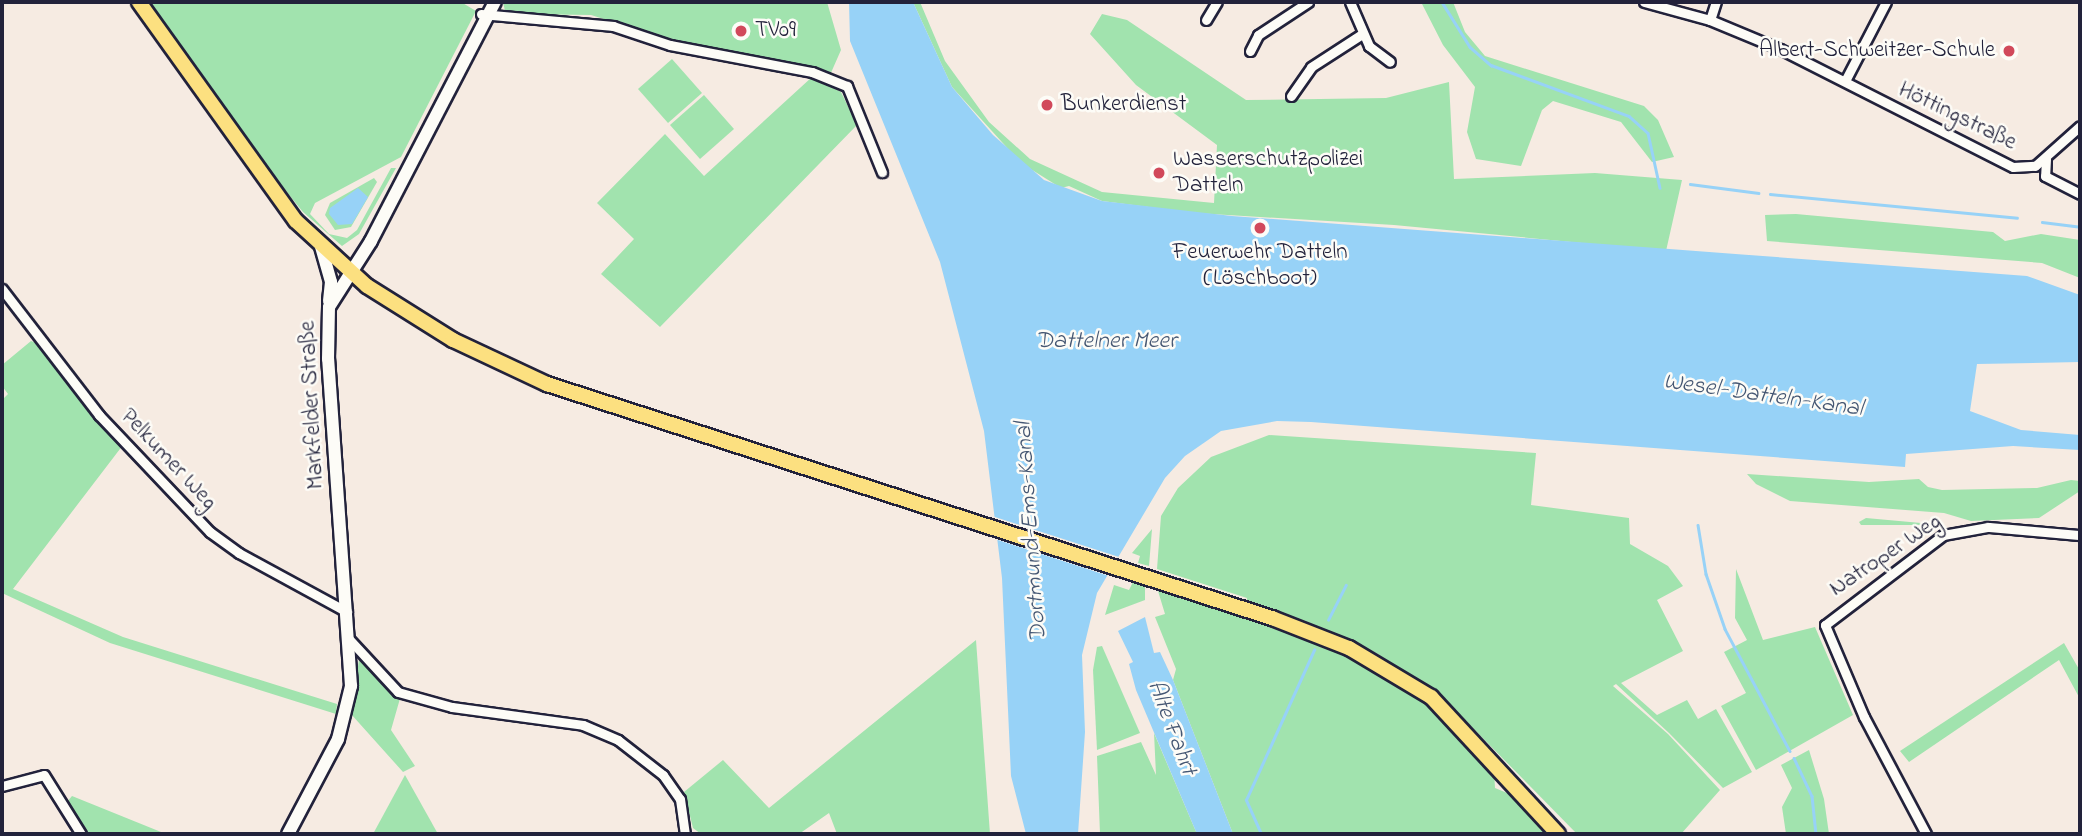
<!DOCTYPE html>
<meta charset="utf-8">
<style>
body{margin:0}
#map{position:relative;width:2082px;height:836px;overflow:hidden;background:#f6ebe2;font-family:"Indie Flower",sans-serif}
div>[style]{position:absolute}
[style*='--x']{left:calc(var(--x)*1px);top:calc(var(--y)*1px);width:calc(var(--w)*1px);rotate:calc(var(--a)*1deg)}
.green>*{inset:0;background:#a1e3ae}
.water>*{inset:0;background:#97d2f7}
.pier>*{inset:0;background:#f6ebe2}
.stream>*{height:2.5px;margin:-1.25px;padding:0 1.25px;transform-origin:1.25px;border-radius:1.25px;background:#97d2f7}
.roads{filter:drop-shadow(2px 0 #22223b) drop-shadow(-2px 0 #22223b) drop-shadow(0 2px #22223b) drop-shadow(0 -2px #22223b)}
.street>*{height:9px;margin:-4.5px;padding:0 4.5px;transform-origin:4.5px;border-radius:4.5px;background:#fdfcf7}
.secondary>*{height:12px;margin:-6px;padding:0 6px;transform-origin:6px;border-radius:6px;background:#fdfcf7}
.primary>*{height:14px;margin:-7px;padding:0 7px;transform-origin:7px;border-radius:7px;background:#fce080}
.dots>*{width:19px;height:19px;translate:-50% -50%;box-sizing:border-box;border:4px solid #fdfcf7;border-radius:50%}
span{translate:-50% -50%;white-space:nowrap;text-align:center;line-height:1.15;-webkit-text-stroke:5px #fdfcf7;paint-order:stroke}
.poi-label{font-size:23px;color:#22223b}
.left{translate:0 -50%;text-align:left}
.right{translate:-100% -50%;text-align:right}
.street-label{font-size:23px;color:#22223b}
.water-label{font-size:24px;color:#455773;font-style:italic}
.frame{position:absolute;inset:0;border:4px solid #22223b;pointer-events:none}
</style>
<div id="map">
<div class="green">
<div style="clip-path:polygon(148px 2px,461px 2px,476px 11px,401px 157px,315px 203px,310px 214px,329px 234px,347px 238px,357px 230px,391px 168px,396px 168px,359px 234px,342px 246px,303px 212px,247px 143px)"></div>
<div style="clip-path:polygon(503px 2px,827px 2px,841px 50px,830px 75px,766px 57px,677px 42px,591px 15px,513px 14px,505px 11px)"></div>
<div style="clip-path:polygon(913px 2px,920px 2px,945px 61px,989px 122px,1030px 159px,1102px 192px,1214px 203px,1217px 145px,1136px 85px,1090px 34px,1102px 14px,1127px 20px,1246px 100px,1386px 98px,1449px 82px,1454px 179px,1595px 173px,1682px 180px,1666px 251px,1394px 225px,1195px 213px,1102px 201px,1069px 186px,1061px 188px,1021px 163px,952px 87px)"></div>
<div style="clip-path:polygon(1421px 2px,1453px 2px,1465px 32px,1485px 56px,1644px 106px,1658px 120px,1674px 157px,1652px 162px,1621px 122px,1553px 101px,1542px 110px,1521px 166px,1476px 159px,1467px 132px,1475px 87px,1443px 45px)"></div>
<div style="clip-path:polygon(672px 59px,702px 93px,668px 123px,638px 89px)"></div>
<div style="clip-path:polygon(812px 77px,841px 92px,857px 125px,660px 327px,601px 274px,634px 239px,597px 203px,665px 134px,704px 176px)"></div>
<div style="clip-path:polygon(704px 95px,734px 129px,700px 159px,670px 125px)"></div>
<div style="clip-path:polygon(374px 178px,377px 182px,351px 227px,335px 230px,325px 215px,330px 203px)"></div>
<div style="clip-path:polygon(1796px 214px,1993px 232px,2005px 241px,2041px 234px,2080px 240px,2080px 278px,2042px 263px,1767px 241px,1765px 215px)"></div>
<div style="clip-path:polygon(31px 341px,44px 346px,123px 445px,13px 589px,123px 637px,337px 704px,336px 714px,110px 643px,2px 593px,2px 400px,8px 394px,2px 386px,2px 365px)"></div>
<div style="clip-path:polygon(1269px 435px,1536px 453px,1531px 505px,1629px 518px,1630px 544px,1668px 566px,1683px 586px,1657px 600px,1683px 651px,1621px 683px,1657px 715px,1687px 700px,1698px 719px,1716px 709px,1752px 772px,1723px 788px,1669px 733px,1616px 684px,1613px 686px,1668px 734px,1720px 790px,1681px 834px,1577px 834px,1461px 716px,1378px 654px,1315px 626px,1246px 605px,1247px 598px,1157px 569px,1161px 516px,1178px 488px,1211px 457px)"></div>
<div style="clip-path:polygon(1747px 474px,1869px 482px,1919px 479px,1928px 487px,1942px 490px,2037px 488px,2071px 480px,2080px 481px,2080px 491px,2039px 518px,1971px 521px,1944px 513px,1790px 501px,1756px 484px)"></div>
<div style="clip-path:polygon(1866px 518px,1921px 523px,1928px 525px,1861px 525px,1859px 522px)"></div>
<div style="clip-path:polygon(1152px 529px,1149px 566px,1138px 563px,1140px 556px,1132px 553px)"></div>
<div style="clip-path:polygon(1736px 569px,1763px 640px,1815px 627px,1853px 715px,1756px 770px,1721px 706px,1746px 693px,1724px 652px,1747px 640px,1735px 618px)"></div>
<div style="clip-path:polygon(1133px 582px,1145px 587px,1145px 600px,1105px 615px,1114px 585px,1129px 590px)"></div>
<div style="clip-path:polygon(1158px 591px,1308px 638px,1346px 653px,1417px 696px,1456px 728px,1494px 770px,1495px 788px,1512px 795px,1547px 834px,1233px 834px,1173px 680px,1176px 669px,1155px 617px,1165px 614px)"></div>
<div style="clip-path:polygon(976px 640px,990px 834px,837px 834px,829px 813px,799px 834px,701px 834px,693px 828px,684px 792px,723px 760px,769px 808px)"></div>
<div style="clip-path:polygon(2064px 643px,2080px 671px,2080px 699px,2059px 660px,1909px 762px,1900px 751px)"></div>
<div style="clip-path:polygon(1102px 646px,1140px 733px,1097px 750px,1093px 670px,1097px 647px)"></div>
<div style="clip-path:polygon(360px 653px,401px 695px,391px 730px,415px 766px,403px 772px,351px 714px)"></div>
<div style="clip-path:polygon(1154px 733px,1197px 834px,1100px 834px,1097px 756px,1141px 742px,1156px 775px)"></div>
<div style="clip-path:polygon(1809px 750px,1824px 799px,1829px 834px,1786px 834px,1782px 807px,1792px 788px,1781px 765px)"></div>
<div style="clip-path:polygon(405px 775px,438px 834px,373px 834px)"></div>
<div style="clip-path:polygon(72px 796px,166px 834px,84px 834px,66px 803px)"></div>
</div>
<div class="water">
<div style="clip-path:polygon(849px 2px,913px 2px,952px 87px,993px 135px,1044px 180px,1102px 201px,1232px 216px,2027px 276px,2080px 295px,2080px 362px,1977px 364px,1970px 411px,2021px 430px,2080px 435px,2080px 450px,2013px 446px,1906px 454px,1905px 467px,1311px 422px,1277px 421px,1221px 431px,1185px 456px,1165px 478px,1097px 593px,1082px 655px,1085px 732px,1078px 834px,1026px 834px,1011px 776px,1002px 578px,984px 431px,940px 262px,850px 41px)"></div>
<div style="clip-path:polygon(358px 188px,368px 197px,352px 224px,338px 225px,329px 214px,330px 208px)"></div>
<div style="clip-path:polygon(1145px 617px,1154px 653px,1160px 652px,1173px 680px,1233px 834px,1197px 834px,1136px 690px,1129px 664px,1133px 662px,1118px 631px)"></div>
</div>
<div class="pier">
<div style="clip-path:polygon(992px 516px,1119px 557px,1109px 576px,995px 539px)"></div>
</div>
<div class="stream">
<div style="--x:1442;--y:2;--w:53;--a:58.1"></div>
<div style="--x:1470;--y:47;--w:28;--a:41"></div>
<div style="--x:1491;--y:65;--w:147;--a:20.3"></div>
<div style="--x:1629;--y:116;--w:25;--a:42"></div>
<div style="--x:1648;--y:133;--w:56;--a:77.7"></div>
<div style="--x:1690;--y:184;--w:69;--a:7.5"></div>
<div style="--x:1770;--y:194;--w:248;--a:5.5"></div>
<div style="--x:2042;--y:222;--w:38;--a:7"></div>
<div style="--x:1698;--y:525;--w:50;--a:80.7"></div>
<div style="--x:1706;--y:574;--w:58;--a:70.9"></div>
<div style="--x:1725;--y:629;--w:138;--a:62"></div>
<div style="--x:1328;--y:620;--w:39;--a:-63"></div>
<div style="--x:1794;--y:758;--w:42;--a:64.7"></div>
<div style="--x:1812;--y:796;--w:38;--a:84"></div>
<div style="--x:1261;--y:834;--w:37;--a:-114"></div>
<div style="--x:1246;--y:800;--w:165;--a:-65.6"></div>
</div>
<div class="roads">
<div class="street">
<div style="--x:1350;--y:2;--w:48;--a:66.6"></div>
<div style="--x:1369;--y:46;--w:26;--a:37"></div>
<div style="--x:1644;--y:2;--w:68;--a:15.3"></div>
<div style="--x:1710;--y:20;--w:76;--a:22.5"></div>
<div style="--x:1780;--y:49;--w:261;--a:26.9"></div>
<div style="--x:2013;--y:167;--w:22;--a:-3"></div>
<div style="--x:2035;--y:166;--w:60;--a:-41.6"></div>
<div style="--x:481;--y:14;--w:133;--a:5.2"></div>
<div style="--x:613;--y:26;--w:60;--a:18.4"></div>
<div style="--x:670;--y:45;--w:145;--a:10.8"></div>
<div style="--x:812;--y:72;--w:38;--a:22"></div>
<div style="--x:847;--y:86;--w:93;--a:67.9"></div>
<div style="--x:1206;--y:20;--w:21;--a:-59"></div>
<div style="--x:1710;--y:20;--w:19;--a:-72"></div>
<div style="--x:1250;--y:51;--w:18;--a:-63"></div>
<div style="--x:1258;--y:35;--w:60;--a:-33.4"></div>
<div style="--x:1845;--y:81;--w:89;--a:-62.6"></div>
<div style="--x:1291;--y:96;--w:35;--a:-55"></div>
<div style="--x:1311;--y:67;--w:61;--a:-32.9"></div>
<div style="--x:2046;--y:159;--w:17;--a:93"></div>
<div style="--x:2045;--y:176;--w:39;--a:27"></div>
<div style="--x:2;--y:289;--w:159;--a:52.4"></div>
<div style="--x:99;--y:415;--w:161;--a:46.5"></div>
<div style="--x:210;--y:532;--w:36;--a:36"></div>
<div style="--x:239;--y:553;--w:123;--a:28.6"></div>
<div style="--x:349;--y:639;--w:72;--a:47.2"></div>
<div style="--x:398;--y:692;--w:56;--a:15.5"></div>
<div style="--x:452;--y:707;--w:132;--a:7.8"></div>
<div style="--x:583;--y:725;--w:38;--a:23"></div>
<div style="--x:618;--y:740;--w:57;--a:37.9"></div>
<div style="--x:663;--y:775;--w:29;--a:55"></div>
<div style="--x:680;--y:799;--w:35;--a:82"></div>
<div style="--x:2;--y:786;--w:43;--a:-14.7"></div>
<div style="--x:44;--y:775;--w:70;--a:57.9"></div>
<div style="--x:1926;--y:834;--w:132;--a:-117.9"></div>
<div style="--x:1864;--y:717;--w:100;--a:-113"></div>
<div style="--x:1825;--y:625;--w:148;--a:-37.3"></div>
<div style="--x:1943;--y:535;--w:46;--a:-10.1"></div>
<div style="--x:1988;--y:527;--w:92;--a:5"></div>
</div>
<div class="secondary">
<div style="--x:320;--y:243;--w:41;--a:74.2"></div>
<div style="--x:331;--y:282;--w:19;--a:96"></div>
<div style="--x:288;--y:834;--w:107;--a:-62.2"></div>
<div style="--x:338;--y:739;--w:55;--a:-76.2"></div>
<div style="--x:351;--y:686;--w:328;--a:-94"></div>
<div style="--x:328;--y:359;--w:52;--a:-88.9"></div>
<div style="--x:329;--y:307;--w:78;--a:-57.5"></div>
<div style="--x:371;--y:241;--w:269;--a:-62.6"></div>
</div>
<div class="primary">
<div style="--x:139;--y:2;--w:269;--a:54.4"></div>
<div style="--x:296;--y:221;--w:96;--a:42.5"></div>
<div style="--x:367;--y:286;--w:102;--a:32.1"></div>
<div style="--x:453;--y:340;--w:104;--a:25.1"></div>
<div style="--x:547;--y:384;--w:762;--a:17.89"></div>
<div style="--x:1272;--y:618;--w:83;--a:21.3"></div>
<div style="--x:1349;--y:648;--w:96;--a:30.9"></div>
<div style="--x:1431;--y:697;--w:187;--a:47.2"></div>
</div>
</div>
<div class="dots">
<div style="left:741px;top:31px;background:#d1495b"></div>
<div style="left:2009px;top:51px;background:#d1495b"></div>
<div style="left:1047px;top:105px;background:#d1495b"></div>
<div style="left:1159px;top:173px;background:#d1495b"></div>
<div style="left:1260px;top:228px;background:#d1495b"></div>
</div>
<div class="poi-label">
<span class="left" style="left:755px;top:31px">TV09</span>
<span class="right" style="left:1995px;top:51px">Albert-Schweitzer-Schule</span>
<span class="left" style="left:1061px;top:105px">Bunkerdienst</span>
<span class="left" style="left:1173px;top:173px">Wasserschutzpolizei<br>Datteln</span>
<span style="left:1260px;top:266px">Feuerwehr Datteln<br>(Löschboot)</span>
</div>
<div class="street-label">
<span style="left:1957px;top:117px;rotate:26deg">Höttingstraße</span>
<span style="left:313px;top:405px;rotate:-93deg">Markfelder Straße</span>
<span style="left:168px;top:460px;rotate:47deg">Pelkumer Weg</span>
<span style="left:1886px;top:556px;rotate:-34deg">Natroper Weg</span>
</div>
<div class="water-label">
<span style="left:1106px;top:342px">Dattelner Meer</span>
<span style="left:1763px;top:396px;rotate:8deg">Wesel-Datteln-Kanal</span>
<span style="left:1032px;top:532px;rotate:-94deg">Dortmund-Ems-Kanal</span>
<span style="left:1171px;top:728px;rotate:69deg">Alte Fahrt</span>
</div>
<div class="frame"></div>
</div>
